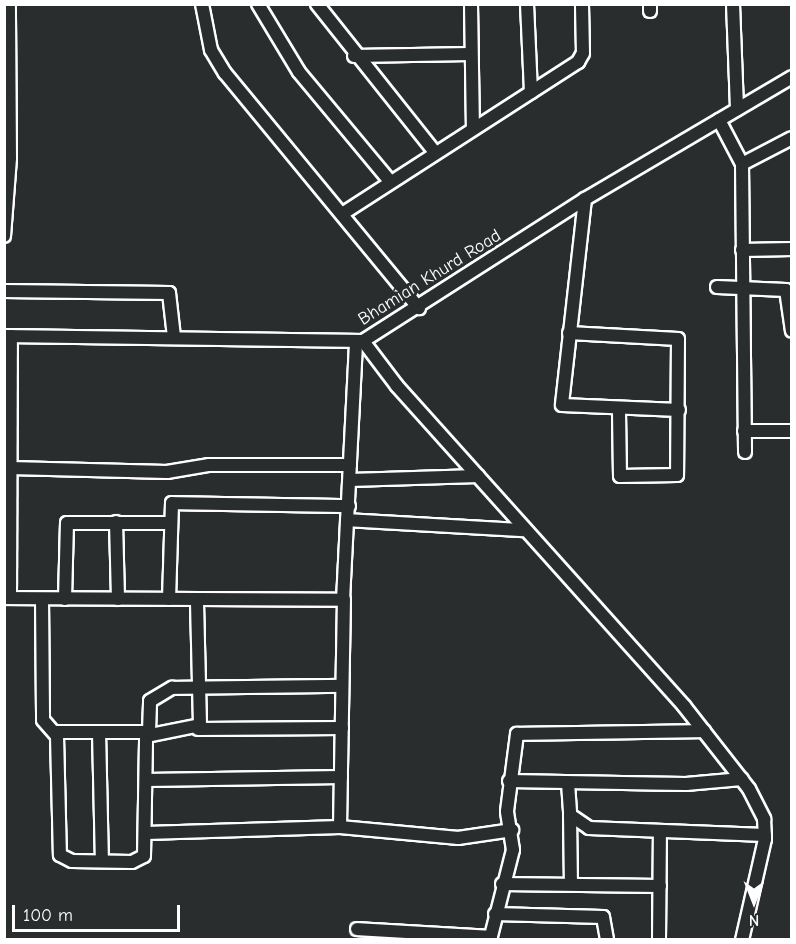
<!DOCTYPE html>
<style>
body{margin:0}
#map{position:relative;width:796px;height:944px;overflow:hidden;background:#2a2d2e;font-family:"Comic Neue",sans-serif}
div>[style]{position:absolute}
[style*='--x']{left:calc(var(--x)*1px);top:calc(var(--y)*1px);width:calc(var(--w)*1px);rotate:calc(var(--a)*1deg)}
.roads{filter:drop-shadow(2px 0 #fff) drop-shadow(-2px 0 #fff) drop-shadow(0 2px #fff) drop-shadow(0 -2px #fff)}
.minor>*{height:12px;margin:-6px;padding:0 6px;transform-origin:6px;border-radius:6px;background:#2a2d2e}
span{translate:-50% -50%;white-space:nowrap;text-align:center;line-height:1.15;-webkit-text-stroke:6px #2a2d2e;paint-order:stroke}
.street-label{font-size:18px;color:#fff}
.frame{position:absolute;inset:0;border:6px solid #fff;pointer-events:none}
.north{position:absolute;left:724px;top:872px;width:60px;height:60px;-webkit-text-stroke:4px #2a2d2e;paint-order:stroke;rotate:180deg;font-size:16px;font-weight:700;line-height:24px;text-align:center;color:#fff}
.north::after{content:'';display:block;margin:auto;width:21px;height:27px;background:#fff;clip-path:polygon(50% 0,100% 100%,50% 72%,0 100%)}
.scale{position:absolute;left:12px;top:905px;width:168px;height:27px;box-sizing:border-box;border:3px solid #fff;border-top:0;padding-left:8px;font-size:18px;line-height:21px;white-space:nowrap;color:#fff;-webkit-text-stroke:4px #2a2d2e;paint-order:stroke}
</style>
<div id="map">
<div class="roads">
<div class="minor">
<div style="--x:202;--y:4;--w:47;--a:78.9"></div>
<div style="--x:211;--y:50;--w:27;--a:59"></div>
<div style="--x:225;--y:73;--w:305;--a:50.5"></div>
<div style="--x:258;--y:4;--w:79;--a:58.9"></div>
<div style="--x:299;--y:72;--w:141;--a:50.2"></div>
<div style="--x:317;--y:4;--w:188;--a:51.5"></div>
<div style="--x:471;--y:4;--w:123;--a:89.1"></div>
<div style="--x:527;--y:4;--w:88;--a:87.4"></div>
<div style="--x:650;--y:4;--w:7;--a:90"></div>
<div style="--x:733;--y:4;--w:105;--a:87.8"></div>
<div style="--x:354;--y:56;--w:116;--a:-1"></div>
<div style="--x:719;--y:120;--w:50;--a:62.4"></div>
<div style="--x:742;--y:164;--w:288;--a:89.4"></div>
<div style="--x:742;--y:164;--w:56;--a:-27.5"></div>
<div style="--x:585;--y:199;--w:207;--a:96.4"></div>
<div style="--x:562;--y:405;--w:117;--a:2.4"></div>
<div style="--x:342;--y:214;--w:281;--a:-32.8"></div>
<div style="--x:578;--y:62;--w:10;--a:-61"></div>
<div style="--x:583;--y:53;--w:49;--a:-91.2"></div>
<div style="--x:4;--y:236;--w:78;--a:-85.6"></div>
<div style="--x:10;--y:158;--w:154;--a:-90.4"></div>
<div style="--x:742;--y:250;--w:50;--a:-1.1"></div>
<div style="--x:717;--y:287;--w:69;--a:2.5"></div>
<div style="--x:786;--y:290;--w:41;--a:81.7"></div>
<div style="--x:4;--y:291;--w:165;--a:0.7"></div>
<div style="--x:169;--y:293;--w:44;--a:83.5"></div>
<div style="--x:569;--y:333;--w:109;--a:3.2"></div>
<div style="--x:678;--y:339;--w:136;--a:90.4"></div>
<div style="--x:677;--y:475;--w:57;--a:179"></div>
<div style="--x:620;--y:476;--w:67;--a:-90.9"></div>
<div style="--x:4;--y:336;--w:359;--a:0.8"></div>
<div style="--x:363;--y:341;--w:264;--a:-32.6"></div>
<div style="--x:585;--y:199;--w:240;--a:-30.5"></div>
<div style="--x:363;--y:341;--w:56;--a:52.9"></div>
<div style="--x:397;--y:386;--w:430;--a:48.1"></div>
<div style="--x:684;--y:706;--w:105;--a:51.9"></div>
<div style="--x:749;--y:789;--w:34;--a:63"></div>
<div style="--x:764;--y:819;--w:20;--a:87"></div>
<div style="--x:765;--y:839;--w:104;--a:102.8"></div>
<div style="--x:744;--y:431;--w:48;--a:0"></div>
<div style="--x:10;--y:468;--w:157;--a:1.5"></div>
<div style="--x:167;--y:472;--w:43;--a:-9.5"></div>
<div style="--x:209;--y:465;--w:141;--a:0"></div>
<div style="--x:350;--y:480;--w:128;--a:-1.8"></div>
<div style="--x:347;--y:520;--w:176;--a:3.3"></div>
<div style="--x:116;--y:522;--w:77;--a:88.5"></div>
<div style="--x:4;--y:598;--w:339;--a:0.3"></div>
<div style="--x:343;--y:600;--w:257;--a:-87.1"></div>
<div style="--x:10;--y:598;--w:262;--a:-89.8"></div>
<div style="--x:42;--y:599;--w:121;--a:89.5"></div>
<div style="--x:43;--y:720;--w:21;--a:49"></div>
<div style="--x:57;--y:736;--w:119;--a:88.6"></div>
<div style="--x:60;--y:855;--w:13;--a:27"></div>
<div style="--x:72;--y:861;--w:60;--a:1"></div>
<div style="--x:132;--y:862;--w:13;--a:-27"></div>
<div style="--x:144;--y:856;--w:120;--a:-89"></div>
<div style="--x:146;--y:736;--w:55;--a:-11.5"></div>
<div style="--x:200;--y:725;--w:125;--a:-91.4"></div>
<div style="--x:65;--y:599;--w:76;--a:-88.5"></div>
<div style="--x:67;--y:523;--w:103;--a:0"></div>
<div style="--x:169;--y:599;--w:96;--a:-88.2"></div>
<div style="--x:172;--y:503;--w:177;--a:1"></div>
<div style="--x:198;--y:729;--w:144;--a:-0.4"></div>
<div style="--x:54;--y:732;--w:93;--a:0"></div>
<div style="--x:99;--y:732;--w:129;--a:88.7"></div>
<div style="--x:149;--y:732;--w:31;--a:-88"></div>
<div style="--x:150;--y:701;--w:26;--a:-31"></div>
<div style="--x:172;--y:688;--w:170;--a:-0.7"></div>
<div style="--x:146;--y:780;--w:195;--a:-0.9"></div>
<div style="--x:509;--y:781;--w:177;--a:1"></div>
<div style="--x:686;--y:784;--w:56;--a:-5.1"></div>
<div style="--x:568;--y:783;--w:32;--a:86"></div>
<div style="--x:570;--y:815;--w:23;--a:34"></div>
<div style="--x:589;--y:828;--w:176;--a:2.3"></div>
<div style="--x:570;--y:815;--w:69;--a:89.2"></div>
<div style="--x:340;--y:827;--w:228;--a:-89"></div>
<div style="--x:146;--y:833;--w:194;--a:-1.8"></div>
<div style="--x:340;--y:827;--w:119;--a:5.3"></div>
<div style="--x:458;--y:838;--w:55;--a:-8.4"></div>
<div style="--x:502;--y:884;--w:158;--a:0.7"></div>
<div style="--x:495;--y:914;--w:108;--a:1.6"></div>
<div style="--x:603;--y:917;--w:23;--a:80"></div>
<div style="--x:357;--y:929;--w:134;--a:3.4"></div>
<div style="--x:490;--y:940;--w:93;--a:-75.7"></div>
<div style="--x:513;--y:850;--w:39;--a:-99"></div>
<div style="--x:507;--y:811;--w:78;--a:-82.6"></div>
<div style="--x:517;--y:734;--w:187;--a:-0.9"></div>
<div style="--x:659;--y:940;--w:107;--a:-89.5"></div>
</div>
</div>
<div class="street-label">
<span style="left:430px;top:278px;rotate:-32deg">Bhamian Khurd Road</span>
</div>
<div class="frame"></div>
<div class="north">N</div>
<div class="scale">100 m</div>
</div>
